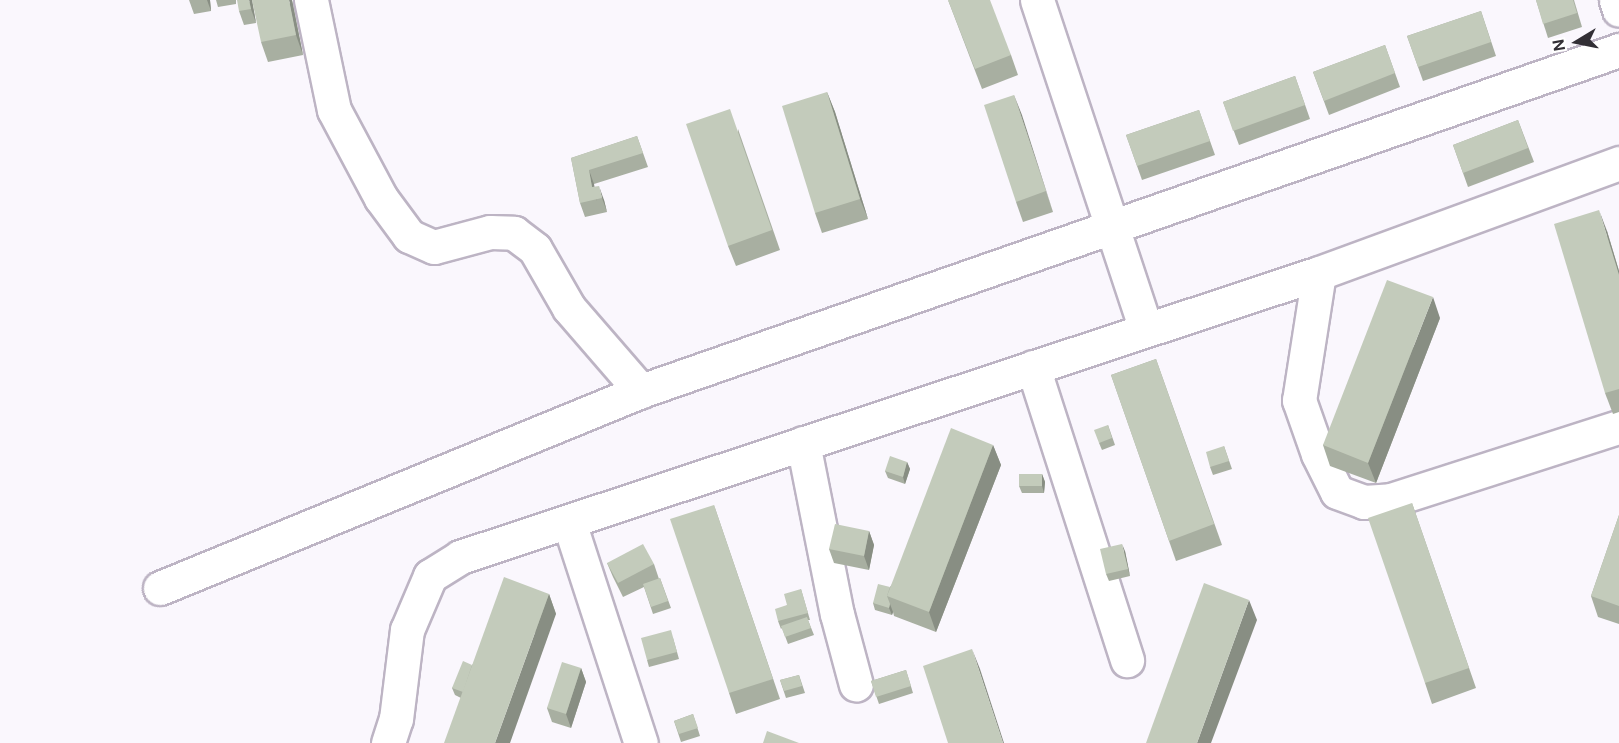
<!DOCTYPE html>
<style>
body{margin:0}
#map{position:relative;width:1619px;height:743px;overflow:hidden;background:#faf7fd;font-family:"DM Sans",sans-serif}
div>[style]{position:absolute}
[style*='--x']{left:calc(var(--x)*1px);top:calc(var(--y)*1px);width:calc(var(--w)*1px);rotate:calc(var(--a)*1deg)}
.roads{filter:drop-shadow(2px 0 #bdb4c4) drop-shadow(-2px 0 #bdb4c4) drop-shadow(0 2px #bdb4c4) drop-shadow(0 -2px #bdb4c4)}
.minor>*{height:33px;margin:-16.5px;padding:0 16.5px;transform-origin:16.5px;border-radius:16.5px;background:#fff}
.wall>*{inset:0;background:#a8afa1}
.shaded-wall>*{inset:0;background:#888e83}
.building>*{inset:0;background:#c3cbbb}
span{translate:-50% -50%;white-space:nowrap;text-align:center;line-height:1.15;-webkit-text-stroke:4.5px #fff;paint-order:stroke}
.north{position:absolute;left:1547px;top:12px;width:60px;height:60px;-webkit-text-stroke:4px #fff;paint-order:stroke;rotate:260deg;font-size:16px;font-weight:700;line-height:24px;text-align:center;color:#322f35}
.north::after{content:'';display:block;margin:auto;width:21px;height:27px;background:#322f35;clip-path:polygon(50% 0,100% 100%,50% 72%,0 100%)}
</style>
<div id="map">
<div class="roads">
<div class="minor">
<div style="--x:311;--y:0;--w:112;--a:78.2"></div>
<div style="--x:334;--y:110;--w:100;--a:61.9"></div>
<div style="--x:381;--y:198;--w:47;--a:53.6"></div>
<div style="--x:409;--y:236;--w:27;--a:24"></div>
<div style="--x:434;--y:247;--w:58;--a:-15"></div>
<div style="--x:490;--y:232;--w:24;--a:2"></div>
<div style="--x:514;--y:233;--w:26;--a:37"></div>
<div style="--x:535;--y:249;--w:68;--a:60"></div>
<div style="--x:569;--y:308;--w:110;--a:49.1"></div>
<div style="--x:1037;--y:0;--w:347;--a:71.7"></div>
<div style="--x:1616;--y:0;--w:10;--a:73"></div>
<div style="--x:1319;--y:273;--w:129;--a:98.9"></div>
<div style="--x:1299;--y:400;--w:57;--a:70.6"></div>
<div style="--x:1318;--y:454;--w:42;--a:63.4"></div>
<div style="--x:1337;--y:492;--w:29;--a:20"></div>
<div style="--x:1364;--y:502;--w:27;--a:-4"></div>
<div style="--x:1391;--y:500;--w:239;--a:-17.8"></div>
<div style="--x:1033;--y:367;--w:308;--a:72.2"></div>
<div style="--x:803;--y:443;--w:174;--a:78.8"></div>
<div style="--x:837;--y:614;--w:73;--a:75"></div>
<div style="--x:569;--y:522;--w:232;--a:72"></div>
<div style="--x:160;--y:588;--w:520;--a:-22.27"></div>
<div style="--x:641;--y:391;--w:1036;--a:-19.22"></div>
<div style="--x:388;--y:743;--w:25;--a:-72"></div>
<div style="--x:396;--y:719;--w:90;--a:-83"></div>
<div style="--x:407;--y:630;--w:59;--a:-66.9"></div>
<div style="--x:430;--y:576;--w:36;--a:-32"></div>
<div style="--x:460;--y:557;--w:905;--a:-18.29"></div>
<div style="--x:1319;--y:273;--w:320;--a:-20.1"></div>
</div>
</div>
<div class="wall">
<div style="clip-path:polygon(189px 0,210px 0,211px 11px,194px 14px)"></div>
<div style="clip-path:polygon(216px 0,236px 0,236px 4px,218px 7px)"></div>
<div style="clip-path:polygon(252px 0,256px 23px,244px 25px,239px 11px)"></div>
<div style="clip-path:polygon(292px 0,303px 55px,268px 62px,261px 42px)"></div>
<div style="clip-path:polygon(948px 0,1011px 55px,1018px 75px,982px 89px)"></div>
<div style="clip-path:polygon(1536px 0,1574px 0,1582px 27px,1548px 38px)"></div>
<div style="clip-path:polygon(1481px 11px,1496px 56px,1423px 81px,1407px 36px)"></div>
<div style="clip-path:polygon(1385px 45px,1400px 87px,1329px 115px,1313px 72px)"></div>
<div style="clip-path:polygon(1295px 76px,1310px 119px,1239px 145px,1223px 102px)"></div>
<div style="clip-path:polygon(827px 92px,835px 112px,868px 219px,822px 233px,815px 213px)"></div>
<div style="clip-path:polygon(1014px 95px,1053px 212px,1023px 222px,1016px 202px)"></div>
<div style="clip-path:polygon(1199px 110px,1215px 155px,1142px 180px,1126px 135px)"></div>
<div style="clip-path:polygon(1518px 120px,1534px 162px,1468px 187px,1453px 145px)"></div>
<div style="clip-path:polygon(738px 129px,780px 250px,736px 266px,728px 246px)"></div>
<div style="clip-path:polygon(637px 136px,648px 167px,594px 184px,594px 187px,604px 200px,607px 212px,585px 217px,580px 203px,571px 158px)"></div>
<div style="clip-path:polygon(1607px 231px,1619px 271px,1619px 412px,1613px 414px,1605px 393px)"></div>
<div style="clip-path:polygon(1440px 318px,1376px 483px,1330px 466px,1323px 445px)"></div>
<div style="clip-path:polygon(1156px 359px,1222px 545px,1176px 561px,1111px 375px)"></div>
<div style="clip-path:polygon(1108px 425px,1115px 445px,1102px 450px,1099px 443px)"></div>
<div style="clip-path:polygon(993px 445px,1001px 465px,936px 632px,894px 616px,893px 612px,892px 615px,875px 610px,873px 603px,890px 587px)"></div>
<div style="clip-path:polygon(1224px 446px,1232px 469px,1213px 475px,1210px 467px)"></div>
<div style="clip-path:polygon(907px 462px,910px 469px,905px 484px,888px 478px,885px 471px)"></div>
<div style="clip-path:polygon(1042px 474px,1045px 482px,1044px 493px,1022px 493px,1019px 486px)"></div>
<div style="clip-path:polygon(1412px 503px,1476px 688px,1432px 704px,1425px 683px)"></div>
<div style="clip-path:polygon(714px 505px,780px 699px,736px 714px,729px 693px)"></div>
<div style="clip-path:polygon(1619px 515px,1619px 624px,1598px 617px,1591px 596px)"></div>
<div style="clip-path:polygon(869px 531px,874px 545px,869px 570px,834px 563px,829px 549px)"></div>
<div style="clip-path:polygon(1125px 551px,1130px 576px,1109px 581px,1106px 574px)"></div>
<div style="clip-path:polygon(607px 563px,654px 564px,659px 579px,660px 578px,671px 608px,653px 614px,644px 587px,623px 597px,613px 577px)"></div>
<div style="clip-path:polygon(801px 589px,810px 620px,808px 620px,814px 635px,788px 644px,782px 628px,781px 629px,778px 621px,787px 605px)"></div>
<div style="clip-path:polygon(549px 594px,556px 614px,461px 698px,455px 695px,452px 688px,472px 665px)"></div>
<div style="clip-path:polygon(673px 638px,679px 659px,649px 667px,647px 660px)"></div>
<div style="clip-path:polygon(581px 668px,586px 682px,571px 728px,552px 722px,547px 708px)"></div>
<div style="clip-path:polygon(906px 670px,913px 693px,879px 704px,871px 681px)"></div>
<div style="clip-path:polygon(799px 675px,805px 693px,786px 698px,780px 680px)"></div>
<div style="clip-path:polygon(693px 714px,700px 736px,681px 742px,674px 721px)"></div>
</div>
<div class="shaded-wall">
<div style="clip-path:polygon(207px 0,210px 0,211px 11px)"></div>
<div style="clip-path:polygon(249px 0,252px 0,256px 23px,251px 9px)"></div>
<div style="clip-path:polygon(289px 0,292px 0,303px 55px,296px 35px)"></div>
<div style="clip-path:polygon(827px 92px,835px 112px,868px 219px,860px 199px)"></div>
<div style="clip-path:polygon(1014px 95px,1022px 115px,1053px 212px)"></div>
<div style="clip-path:polygon(589px 170px,594px 184px,597px 201px,592px 187px)"></div>
<div style="clip-path:polygon(599px 186px,604px 200px,607px 212px,602px 198px)"></div>
<div style="clip-path:polygon(1599px 210px,1607px 231px,1619px 271px,1619px 275px)"></div>
<div style="clip-path:polygon(1433px 297px,1440px 318px,1376px 483px,1368px 463px)"></div>
<div style="clip-path:polygon(993px 445px,1001px 465px,936px 632px,929px 612px)"></div>
<div style="clip-path:polygon(907px 462px,910px 469px,905px 484px,903px 477px)"></div>
<div style="clip-path:polygon(1042px 474px,1045px 482px,1044px 493px,1042px 486px)"></div>
<div style="clip-path:polygon(869px 531px,874px 545px,869px 570px,864px 556px)"></div>
<div style="clip-path:polygon(1122px 544px,1125px 551px,1130px 576px,1128px 569px)"></div>
<div style="clip-path:polygon(549px 594px,556px 614px,510px 743px,495px 743px)"></div>
<div style="clip-path:polygon(1249px 600px,1257px 620px,1211px 743px,1197px 743px)"></div>
<div style="clip-path:polygon(890px 604px,893px 612px,892px 615px,889px 608px)"></div>
<div style="clip-path:polygon(972px 649px,980px 669px,1004px 743px,1003px 743px)"></div>
<div style="clip-path:polygon(581px 668px,586px 682px,571px 728px,566px 714px)"></div>
</div>
<div class="building">
<div style="clip-path:polygon(237px 0,249px 0,251px 9px,239px 11px)"></div>
<div style="clip-path:polygon(252px 0,289px 0,296px 35px,261px 42px)"></div>
<div style="clip-path:polygon(948px 0,990px 0,1011px 55px,975px 69px)"></div>
<div style="clip-path:polygon(1536px 0,1573px 0,1577px 13px,1543px 24px)"></div>
<div style="clip-path:polygon(1481px 11px,1491px 42px,1418px 67px,1407px 36px)"></div>
<div style="clip-path:polygon(1385px 45px,1395px 73px,1324px 101px,1313px 72px)"></div>
<div style="clip-path:polygon(1295px 76px,1305px 105px,1233px 131px,1223px 102px)"></div>
<div style="clip-path:polygon(827px 92px,860px 199px,815px 213px,782px 106px)"></div>
<div style="clip-path:polygon(1014px 95px,1046px 191px,1016px 202px,984px 105px)"></div>
<div style="clip-path:polygon(730px 109px,772px 230px,728px 246px,686px 124px)"></div>
<div style="clip-path:polygon(1199px 110px,1210px 141px,1137px 166px,1126px 135px)"></div>
<div style="clip-path:polygon(1518px 120px,1528px 148px,1463px 173px,1453px 145px)"></div>
<div style="clip-path:polygon(637px 136px,643px 153px,589px 170px,592px 187px,599px 186px,602px 198px,580px 203px,571px 158px)"></div>
<div style="clip-path:polygon(1599px 210px,1619px 275px,1619px 389px,1605px 393px,1554px 224px)"></div>
<div style="clip-path:polygon(1387px 280px,1433px 297px,1368px 463px,1323px 445px)"></div>
<div style="clip-path:polygon(1156px 359px,1214px 524px,1169px 541px,1111px 375px)"></div>
<div style="clip-path:polygon(1108px 425px,1112px 438px,1099px 443px,1094px 430px)"></div>
<div style="clip-path:polygon(951px 428px,993px 445px,929px 612px,887px 596px)"></div>
<div style="clip-path:polygon(1224px 446px,1229px 461px,1210px 467px,1206px 452px)"></div>
<div style="clip-path:polygon(890px 456px,907px 462px,903px 477px,885px 471px)"></div>
<div style="clip-path:polygon(1019px 474px,1042px 474px,1042px 486px,1019px 486px)"></div>
<div style="clip-path:polygon(1412px 503px,1469px 668px,1425px 683px,1368px 518px)"></div>
<div style="clip-path:polygon(714px 505px,773px 679px,729px 693px,670px 519px)"></div>
<div style="clip-path:polygon(1619px 515px,1619px 606px,1591px 596px)"></div>
<div style="clip-path:polygon(835px 524px,869px 531px,864px 556px,829px 549px)"></div>
<div style="clip-path:polygon(643px 544px,654px 564px,618px 583px,607px 563px)"></div>
<div style="clip-path:polygon(1122px 544px,1128px 569px,1106px 574px,1100px 549px)"></div>
<div style="clip-path:polygon(504px 577px,549px 594px,495px 743px,444px 743px)"></div>
<div style="clip-path:polygon(660px 578px,668px 601px,651px 607px,643px 584px)"></div>
<div style="clip-path:polygon(1204px 583px,1249px 600px,1197px 743px,1146px 743px)"></div>
<div style="clip-path:polygon(878px 584px,890px 587px,887px 596px,890px 604px,889px 608px,873px 603px)"></div>
<div style="clip-path:polygon(801px 589px,808px 613px,778px 621px,775px 609px,787px 605px,784px 594px)"></div>
<div style="clip-path:polygon(807px 617px,811px 628px,785px 637px,781px 626px)"></div>
<div style="clip-path:polygon(671px 630px,677px 652px,647px 660px,641px 638px)"></div>
<div style="clip-path:polygon(972px 649px,1003px 743px,948px 743px,923px 666px)"></div>
<div style="clip-path:polygon(463px 661px,472px 665px,463px 692px,452px 688px)"></div>
<div style="clip-path:polygon(562px 662px,581px 668px,566px 714px,547px 708px)"></div>
<div style="clip-path:polygon(906px 670px,911px 686px,876px 697px,871px 681px)"></div>
<div style="clip-path:polygon(799px 675px,802px 686px,784px 691px,780px 680px)"></div>
<div style="clip-path:polygon(693px 714px,698px 728px,679px 734px,674px 721px)"></div>
<div style="clip-path:polygon(767px 731px,799px 743px,763px 743px)"></div>
</div>
<div class="north">N</div>
</div>
